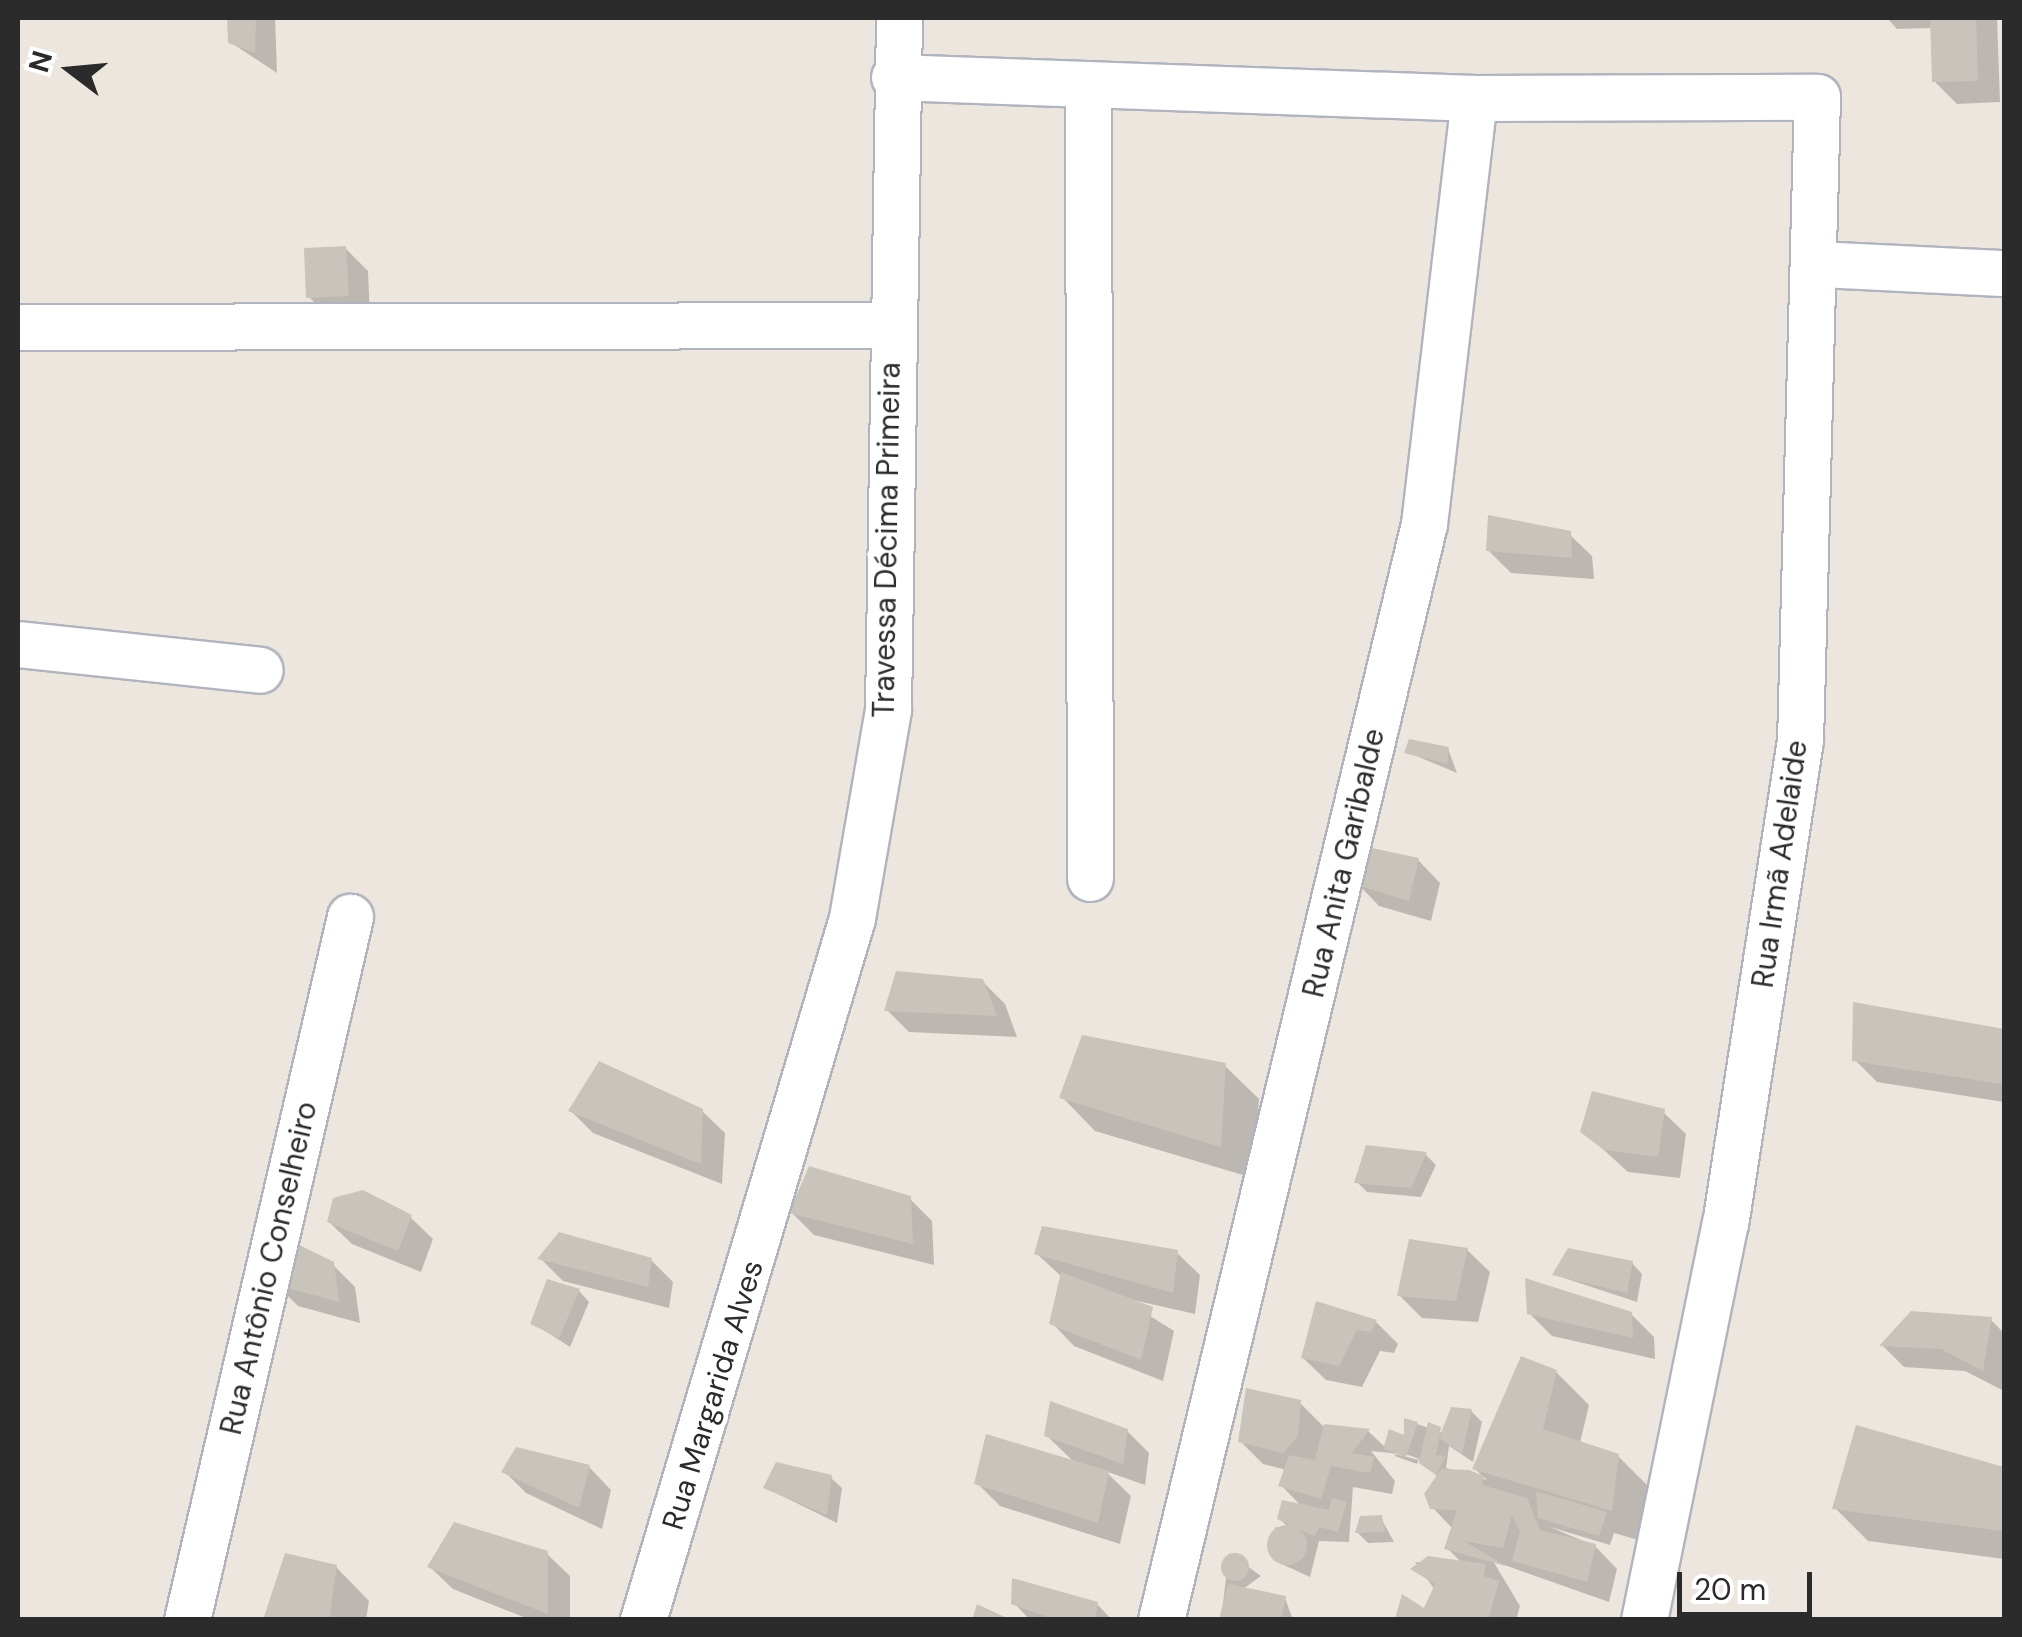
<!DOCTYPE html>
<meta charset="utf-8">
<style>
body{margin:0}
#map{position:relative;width:2022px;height:1637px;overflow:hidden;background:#ece6de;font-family:"DM Sans",sans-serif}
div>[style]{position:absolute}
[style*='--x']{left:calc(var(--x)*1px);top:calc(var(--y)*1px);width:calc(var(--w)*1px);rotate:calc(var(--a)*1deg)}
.shadow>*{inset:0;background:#0003}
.building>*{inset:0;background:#c8c4bc}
.round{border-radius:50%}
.roads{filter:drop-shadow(2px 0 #b1b4be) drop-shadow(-2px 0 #b1b4be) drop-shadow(0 2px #b1b4be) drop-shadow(0 -2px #b1b4be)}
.minor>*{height:45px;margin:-22.5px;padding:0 22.5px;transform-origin:22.5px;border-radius:22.5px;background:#fff}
span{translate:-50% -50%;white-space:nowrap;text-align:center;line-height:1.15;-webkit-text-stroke:9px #fff;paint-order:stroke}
.street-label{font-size:30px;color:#2b2b2b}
.frame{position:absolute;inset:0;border:20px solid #2b2b2b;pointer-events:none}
.north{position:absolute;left:20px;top:20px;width:100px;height:100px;-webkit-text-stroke:8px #fff;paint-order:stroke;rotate:286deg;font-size:28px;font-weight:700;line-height:40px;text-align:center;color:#2b2b2b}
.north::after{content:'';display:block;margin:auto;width:35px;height:45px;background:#2b2b2b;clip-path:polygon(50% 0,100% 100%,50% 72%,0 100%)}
.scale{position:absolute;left:1677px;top:1572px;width:135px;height:45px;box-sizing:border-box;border:5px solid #2b2b2b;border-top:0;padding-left:12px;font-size:30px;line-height:35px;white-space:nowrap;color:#2b2b2b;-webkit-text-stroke:8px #fff;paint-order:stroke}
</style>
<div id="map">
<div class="shadow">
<div style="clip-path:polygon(230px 18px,275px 18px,277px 73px,230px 42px)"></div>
<div style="clip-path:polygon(1887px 18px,1997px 18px,2000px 102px,1957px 104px,1934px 81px,1932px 28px,1897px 29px)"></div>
<div style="clip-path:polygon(345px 248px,368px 271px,370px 318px,331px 319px,309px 297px)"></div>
<div style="clip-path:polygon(1569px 534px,1592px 556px,1594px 579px,1511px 573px,1488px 550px)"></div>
<div style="clip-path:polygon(1448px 749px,1457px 773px,1407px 752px)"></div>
<div style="clip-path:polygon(1418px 860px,1440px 883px,1431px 921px,1379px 906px,1357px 883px)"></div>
<div style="clip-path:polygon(982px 981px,1005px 1004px,1017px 1037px,909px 1032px,887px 1010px)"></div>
<div style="clip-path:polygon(1855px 1005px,2004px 1032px,2004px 1102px,1877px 1082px,1855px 1060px)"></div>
<div style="clip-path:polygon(1225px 1066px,1259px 1099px,1253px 1178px,1095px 1131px,1062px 1097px)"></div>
<div style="clip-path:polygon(571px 1111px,702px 1111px,725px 1133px,722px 1184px,593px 1133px)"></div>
<div style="clip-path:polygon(1663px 1112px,1686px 1134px,1680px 1178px,1628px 1172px,1583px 1131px)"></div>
<div style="clip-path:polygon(1368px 1148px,1426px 1155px,1436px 1165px,1421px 1197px,1367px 1192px,1357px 1182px)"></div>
<div style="clip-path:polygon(909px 1198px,932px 1221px,934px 1265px,814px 1235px,792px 1213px)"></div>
<div style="clip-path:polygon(410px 1217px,433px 1239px,421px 1272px,352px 1244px,329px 1222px)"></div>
<div style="clip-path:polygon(1467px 1250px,1490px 1272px,1478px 1322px,1422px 1318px,1399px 1295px)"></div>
<div style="clip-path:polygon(1177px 1253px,1200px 1275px,1195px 1314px,1120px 1297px,1174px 1331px,1163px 1381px,1074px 1346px,1052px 1323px,1062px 1277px,1037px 1254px)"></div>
<div style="clip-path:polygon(541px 1259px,651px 1260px,673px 1282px,669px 1308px,563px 1281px)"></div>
<div style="clip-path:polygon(1632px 1263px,1642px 1274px,1637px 1302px,1555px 1275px)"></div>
<div style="clip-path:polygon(332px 1264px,355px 1287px,360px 1323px,298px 1306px,276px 1284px)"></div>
<div style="clip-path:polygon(579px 1291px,589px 1302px,570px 1347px,533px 1323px)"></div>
<div style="clip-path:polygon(1317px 1304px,1376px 1322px,1398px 1344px,1394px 1353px,1380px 1351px,1362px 1387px,1326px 1380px,1303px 1358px)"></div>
<div style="clip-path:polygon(1529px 1313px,1631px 1314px,1654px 1337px,1655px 1359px,1552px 1336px)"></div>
<div style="clip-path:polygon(1991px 1320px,2004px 1333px,2004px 1391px,1965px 1371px,1904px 1367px,1883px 1346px)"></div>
<div style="clip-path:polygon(evenodd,1556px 1372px,1589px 1405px,1580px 1443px,1618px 1456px,1651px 1489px,1645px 1542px,1614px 1533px,1610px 1545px,1550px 1527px,1595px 1546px,1617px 1569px,1609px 1602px,1493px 1561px,1520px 1606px,1516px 1620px,1399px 1620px,1425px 1612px,1435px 1590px,1415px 1562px,1464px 1565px,1447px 1548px,1453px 1529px,1432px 1507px,1438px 1477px,1419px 1460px,1391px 1453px,1371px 1451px,1395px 1481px,1392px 1494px,1353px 1487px,1349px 1542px,1319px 1541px,1310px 1577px,1273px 1560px,1275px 1527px,1291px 1530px,1280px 1519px,1302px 1507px,1281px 1485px,1287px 1470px,1263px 1464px,1240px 1441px,1300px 1403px,1323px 1426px,1364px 1439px,1358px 1432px,1368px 1431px,1386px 1448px,1417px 1424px,1443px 1433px,1471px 1411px,1482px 1422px,1473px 1462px,1449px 1446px,1446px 1468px,1487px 1480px,1475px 1469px,1556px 1372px,1395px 1450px,1419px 1459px,1417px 1464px,1395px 1456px,1395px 1450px)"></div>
<div style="clip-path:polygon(1857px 1428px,2004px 1469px,2004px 1559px,1868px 1541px,1835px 1508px)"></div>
<div style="clip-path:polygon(1127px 1431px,1149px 1453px,1145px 1485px,1105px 1471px,1131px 1496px,1120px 1544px,1000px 1506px,977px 1483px,1075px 1463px,1046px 1435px)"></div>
<div style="clip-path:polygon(589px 1467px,611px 1490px,602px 1529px,526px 1493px,504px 1471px)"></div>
<div style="clip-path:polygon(831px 1478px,842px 1488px,837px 1523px,766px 1488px)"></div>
<div style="clip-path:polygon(1381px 1518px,1394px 1542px,1368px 1543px,1357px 1532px)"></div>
<div style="clip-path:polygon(1229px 1553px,1261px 1576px,1243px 1589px,1285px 1598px,1293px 1620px,1221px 1620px)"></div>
<div style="clip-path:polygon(547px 1554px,570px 1576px,570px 1620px,531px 1620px,453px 1589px,430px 1567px)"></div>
<div style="clip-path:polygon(336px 1567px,369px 1601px,366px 1620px,266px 1620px)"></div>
<div style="clip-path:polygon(1014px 1603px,1097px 1604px,1112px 1620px,1030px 1620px)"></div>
</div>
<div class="building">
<div style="clip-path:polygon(227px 18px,256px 18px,255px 53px,228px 43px)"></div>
<div style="clip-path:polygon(1930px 18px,1976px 18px,1978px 81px,1932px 82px)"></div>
<div style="clip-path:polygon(346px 246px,349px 296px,306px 298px,304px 248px)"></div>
<div style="clip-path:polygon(1488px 515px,1571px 531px,1572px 558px,1486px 551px)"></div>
<div style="clip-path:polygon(1409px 739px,1449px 747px,1447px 764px,1404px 753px)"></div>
<div style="clip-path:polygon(1367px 847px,1419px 858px,1409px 901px,1354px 884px)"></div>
<div style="clip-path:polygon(896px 971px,983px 979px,997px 1016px,884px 1011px)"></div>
<div style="clip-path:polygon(1853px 1002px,2004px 1029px,2002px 1084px,1852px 1061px)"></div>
<div style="clip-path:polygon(1082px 1035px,1226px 1063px,1221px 1147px,1059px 1098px)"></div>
<div style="clip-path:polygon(599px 1061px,703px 1109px,701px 1164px,568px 1111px)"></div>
<div style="clip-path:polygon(1592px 1091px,1665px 1109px,1658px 1157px,1604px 1150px,1580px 1132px)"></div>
<div style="clip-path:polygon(1366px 1145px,1427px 1152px,1411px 1188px,1354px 1183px)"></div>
<div style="clip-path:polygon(809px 1166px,911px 1196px,913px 1244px,789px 1213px)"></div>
<div style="clip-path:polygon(363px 1190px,412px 1215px,398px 1251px,327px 1222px,333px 1198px)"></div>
<div style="clip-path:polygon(1042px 1226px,1178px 1250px,1173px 1293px,1034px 1254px)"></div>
<div style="clip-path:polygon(559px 1232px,652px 1258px,648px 1287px,537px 1259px)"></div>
<div style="clip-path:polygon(1409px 1239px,1468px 1248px,1456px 1301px,1397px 1296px)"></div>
<div style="clip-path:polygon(289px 1240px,334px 1262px,339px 1302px,273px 1284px)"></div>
<div style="clip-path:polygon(1568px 1248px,1633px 1261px,1627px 1293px,1552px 1275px)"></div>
<div style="clip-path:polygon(1061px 1272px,1153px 1307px,1141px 1360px,1049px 1324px)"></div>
<div style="clip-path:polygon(1525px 1278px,1632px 1312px,1633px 1338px,1527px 1314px)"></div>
<div style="clip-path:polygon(547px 1279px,580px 1289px,559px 1338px,530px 1324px)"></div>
<div style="clip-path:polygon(1316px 1301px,1377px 1320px,1371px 1332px,1357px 1330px,1339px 1366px,1301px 1358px)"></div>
<div style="clip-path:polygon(1911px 1311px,1992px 1317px,1983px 1371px,1941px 1349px,1879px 1346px)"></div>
<div style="clip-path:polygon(1521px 1356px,1557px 1370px,1543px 1429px,1619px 1454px,1612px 1511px,1472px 1469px)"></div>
<div style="clip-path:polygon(1246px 1388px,1301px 1400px,1298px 1436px,1283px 1453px,1238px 1442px)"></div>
<div style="clip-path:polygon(1050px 1401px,1128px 1429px,1123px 1464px,1044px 1436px)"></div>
<div style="clip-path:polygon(1451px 1407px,1472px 1409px,1462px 1454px,1439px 1438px)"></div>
<div style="clip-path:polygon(1404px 1418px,1418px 1422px,1406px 1457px,1383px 1449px,1389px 1429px,1404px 1435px)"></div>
<div style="clip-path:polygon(1428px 1422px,1441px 1427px,1436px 1455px,1446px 1456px,1436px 1475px,1419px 1463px)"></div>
<div style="clip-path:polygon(1324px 1424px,1370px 1429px,1352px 1453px,1374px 1457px,1370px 1473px,1331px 1466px,1321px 1499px,1278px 1486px,1289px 1455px,1315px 1460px)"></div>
<div style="clip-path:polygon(1856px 1425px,2004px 1467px,2002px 1531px,1832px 1509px)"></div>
<div style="clip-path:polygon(986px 1434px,1109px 1471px,1098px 1523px,974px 1484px)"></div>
<div style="clip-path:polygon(516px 1447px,590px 1465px,579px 1508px,501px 1472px)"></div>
<div style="clip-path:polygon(776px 1462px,832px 1475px,827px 1515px,763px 1488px)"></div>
<div style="clip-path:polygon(1441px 1469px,1469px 1470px,1484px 1476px,1482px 1485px,1527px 1498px,1540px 1530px,1596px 1544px,1587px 1582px,1512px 1561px,1520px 1532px,1512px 1515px,1503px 1548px,1464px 1541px,1506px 1566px,1444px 1549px,1457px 1510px,1430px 1509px,1424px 1494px)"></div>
<div style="clip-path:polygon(1536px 1491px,1607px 1512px,1599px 1536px,1538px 1518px)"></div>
<div style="clip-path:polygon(1332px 1498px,1347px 1502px,1338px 1532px,1320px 1527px,1314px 1536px,1277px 1519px,1282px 1500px,1329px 1510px)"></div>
<div style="clip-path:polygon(1382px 1515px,1385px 1532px,1355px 1533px,1360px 1516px)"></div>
<div style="clip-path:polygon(454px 1522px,548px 1551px,548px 1614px,427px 1567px)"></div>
<div class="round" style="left:1267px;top:1525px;width:40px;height:40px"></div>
<div class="round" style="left:1221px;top:1553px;width:28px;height:28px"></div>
<div style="clip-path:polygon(285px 1553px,337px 1565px,329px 1620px,263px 1620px)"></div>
<div style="clip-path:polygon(1428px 1556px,1486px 1564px,1484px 1576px,1499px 1581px,1488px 1620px,1395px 1619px,1402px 1594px,1424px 1608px,1435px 1584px,1410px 1569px)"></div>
<div style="clip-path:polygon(1012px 1578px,1098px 1602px,1095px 1620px,1056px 1620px,1011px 1604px)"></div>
<div style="clip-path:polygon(1228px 1584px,1286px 1596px,1281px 1620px,1219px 1620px)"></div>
<div style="clip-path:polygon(977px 1604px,1011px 1620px,972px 1620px)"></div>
</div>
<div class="roads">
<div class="minor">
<div style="--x:894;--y:77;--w:580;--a:2.07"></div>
<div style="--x:1474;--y:98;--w:343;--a:-0.2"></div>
<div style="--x:1817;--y:97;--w:643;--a:91.51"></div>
<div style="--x:1800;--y:740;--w:488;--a:98.8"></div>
<div style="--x:1725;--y:1222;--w:406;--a:101.5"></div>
<div style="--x:1088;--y:84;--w:794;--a:89.86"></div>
<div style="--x:1818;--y:264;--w:186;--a:2.8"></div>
<div style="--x:18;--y:327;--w:872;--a:-0.13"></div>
<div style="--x:18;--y:644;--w:243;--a:6.1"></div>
<div style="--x:187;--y:1620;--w:722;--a:-76.95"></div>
<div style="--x:643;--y:1620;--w:732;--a:-73.42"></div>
<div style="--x:852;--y:918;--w:212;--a:-80.2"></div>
<div style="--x:888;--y:709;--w:691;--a:-89.09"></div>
<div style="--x:1161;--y:1620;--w:1127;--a:-76.51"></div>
<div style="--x:1424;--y:524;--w:429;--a:-83.3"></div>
</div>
</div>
<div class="street-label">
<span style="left:887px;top:540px;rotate:-89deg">Travessa Décima Primeira</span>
<span style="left:1344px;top:863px;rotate:-77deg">Rua Anita Garibalde</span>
<span style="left:1780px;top:864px;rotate:-82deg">Rua Irmã Adelaide</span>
<span style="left:269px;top:1268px;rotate:-77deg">Rua Antônio Conselheiro</span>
<span style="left:713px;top:1395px;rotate:-73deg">Rua Margarida Alves</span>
</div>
<div class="frame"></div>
<div class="north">N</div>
<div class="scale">20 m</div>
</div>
